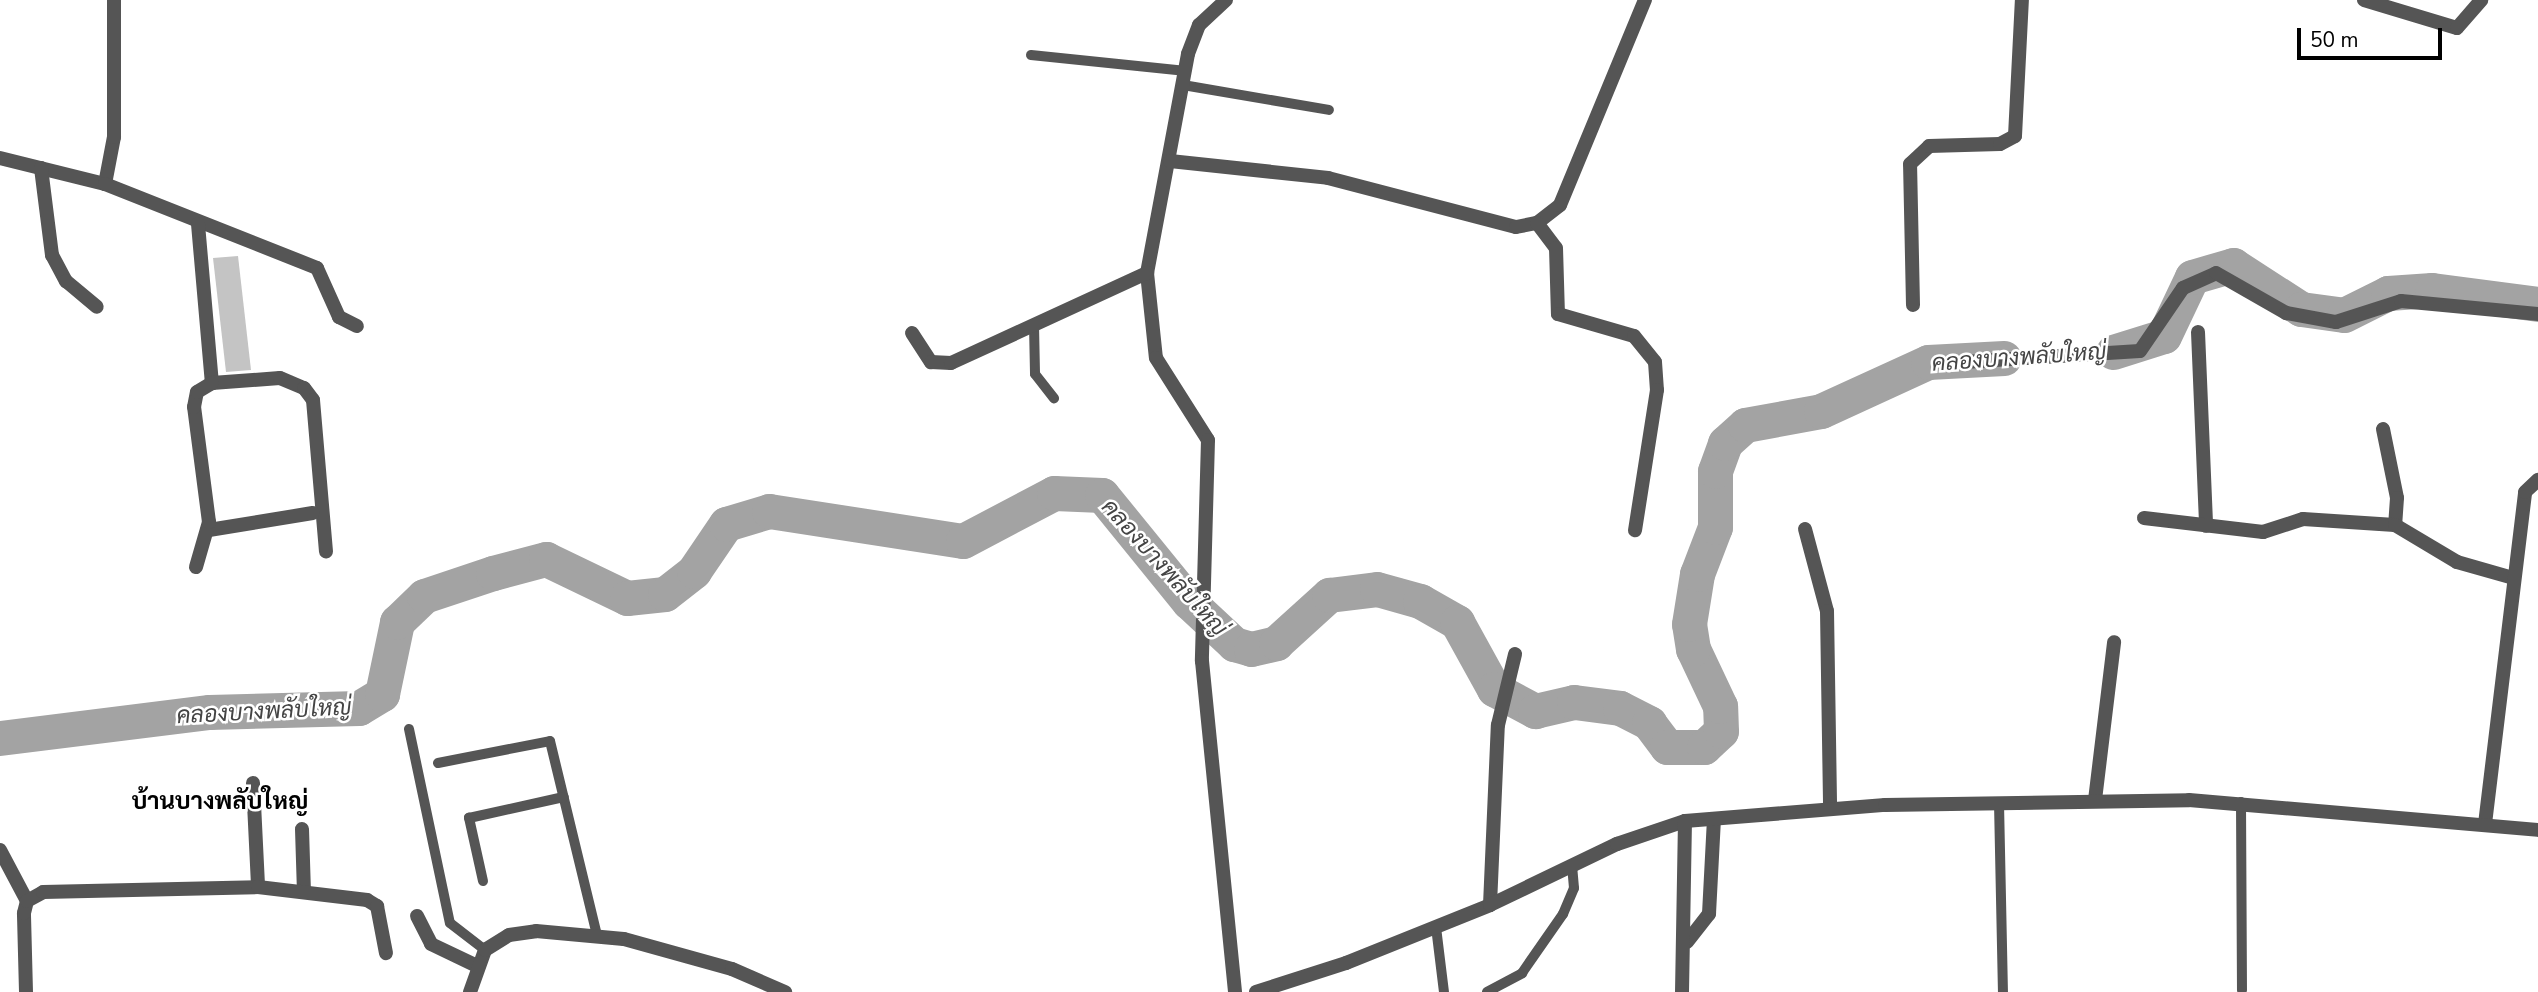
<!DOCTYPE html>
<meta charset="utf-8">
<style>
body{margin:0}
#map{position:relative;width:2538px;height:992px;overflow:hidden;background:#fff;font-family:"Nunito Sans",Sarabun,sans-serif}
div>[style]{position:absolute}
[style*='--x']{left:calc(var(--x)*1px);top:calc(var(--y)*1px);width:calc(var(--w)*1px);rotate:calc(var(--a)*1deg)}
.river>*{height:35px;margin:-17.5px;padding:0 17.5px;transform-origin:17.5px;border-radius:17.5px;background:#a3a3a3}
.building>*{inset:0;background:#c4c4c4}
.lane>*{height:10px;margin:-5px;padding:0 5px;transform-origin:5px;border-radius:5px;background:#555}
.street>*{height:14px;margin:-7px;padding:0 7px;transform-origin:7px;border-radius:7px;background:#555}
span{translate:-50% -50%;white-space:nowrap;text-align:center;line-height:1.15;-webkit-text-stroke:5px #fff;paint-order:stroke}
.water-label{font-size:23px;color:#444;font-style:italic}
.quarter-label{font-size:24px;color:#000;font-weight:700}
.scale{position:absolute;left:2297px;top:28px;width:145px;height:32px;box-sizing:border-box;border:4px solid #000;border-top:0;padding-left:9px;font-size:21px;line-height:24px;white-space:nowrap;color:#000;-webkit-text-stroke:5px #fff;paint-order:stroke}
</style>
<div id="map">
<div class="river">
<div style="--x:2113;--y:352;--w:53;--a:-17.4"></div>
<div style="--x:2164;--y:336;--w:65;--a:-64.6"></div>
<div style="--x:2192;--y:277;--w:43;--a:-16.3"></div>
<div style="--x:2233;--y:265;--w:81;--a:32.9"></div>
<div style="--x:2301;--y:309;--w:43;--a:7.9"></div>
<div style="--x:2344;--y:315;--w:49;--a:-26.6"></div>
<div style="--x:2388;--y:293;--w:44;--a:-3.9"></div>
<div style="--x:2432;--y:290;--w:107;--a:7.5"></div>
<div style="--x:0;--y:738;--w:211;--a:-7.1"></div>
<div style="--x:209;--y:712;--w:150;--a:-1.5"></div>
<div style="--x:359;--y:708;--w:27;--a:-31"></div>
<div style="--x:382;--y:694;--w:74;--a:-78.2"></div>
<div style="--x:397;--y:622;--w:37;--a:-44"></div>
<div style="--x:424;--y:596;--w:73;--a:-18.4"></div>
<div style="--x:493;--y:573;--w:55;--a:-14.8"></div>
<div style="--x:546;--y:559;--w:90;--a:25.7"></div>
<div style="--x:627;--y:598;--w:38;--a:-6"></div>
<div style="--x:665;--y:594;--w:37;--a:-38"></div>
<div style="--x:694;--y:571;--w:57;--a:-55.8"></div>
<div style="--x:726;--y:524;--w:45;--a:-16.8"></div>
<div style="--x:769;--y:511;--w:196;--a:8.8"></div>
<div style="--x:963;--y:541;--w:103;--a:-27.8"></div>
<div style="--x:1054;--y:493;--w:48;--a:2.4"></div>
<div style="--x:1102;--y:495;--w:138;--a:50.9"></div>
<div style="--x:1189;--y:602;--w:62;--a:43"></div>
<div style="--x:1234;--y:644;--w:18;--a:16"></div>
<div style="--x:1251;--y:649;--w:26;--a:-13"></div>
<div style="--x:1276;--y:643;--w:72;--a:-42.2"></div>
<div style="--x:1329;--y:595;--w:48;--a:-7.1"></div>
<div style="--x:1377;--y:589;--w:45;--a:15.6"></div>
<div style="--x:1420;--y:601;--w:43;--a:29.6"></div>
<div style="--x:1457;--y:622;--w:77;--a:61.1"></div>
<div style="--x:1494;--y:689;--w:47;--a:28.2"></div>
<div style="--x:1535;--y:711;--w:40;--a:-13"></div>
<div style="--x:1574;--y:702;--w:46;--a:7.4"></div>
<div style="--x:1620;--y:708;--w:33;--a:27"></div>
<div style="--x:1649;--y:723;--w:30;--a:53"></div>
<div style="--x:1667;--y:747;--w:37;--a:0"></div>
<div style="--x:1704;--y:747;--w:23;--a:-43"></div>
<div style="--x:1721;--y:731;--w:25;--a:-92"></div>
<div style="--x:1720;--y:706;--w:63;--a:-115.3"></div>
<div style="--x:1693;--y:649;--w:25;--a:-99"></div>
<div style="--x:1689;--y:624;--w:51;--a:-80.9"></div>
<div style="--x:1697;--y:574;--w:50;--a:-69"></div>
<div style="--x:1715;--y:527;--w:56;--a:-90"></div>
<div style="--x:1715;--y:471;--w:30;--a:-70"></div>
<div style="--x:1725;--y:443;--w:27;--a:-42"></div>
<div style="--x:1745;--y:425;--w:77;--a:-10.4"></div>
<div style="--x:1821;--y:411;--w:118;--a:-24.6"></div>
<div style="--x:1928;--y:362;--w:76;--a:-3"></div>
</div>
<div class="building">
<div style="clip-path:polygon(238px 256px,251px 370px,226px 372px,213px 258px)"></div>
</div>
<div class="lane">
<div style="--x:1031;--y:55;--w:156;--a:5.9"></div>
<div style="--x:1183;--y:85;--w:148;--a:9.7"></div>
<div style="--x:1034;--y:325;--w:49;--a:88.8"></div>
<div style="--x:1035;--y:374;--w:31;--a:52"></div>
<div style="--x:409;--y:729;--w:198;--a:78.1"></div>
<div style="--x:450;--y:923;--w:44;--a:37.6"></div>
<div style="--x:438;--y:763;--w:114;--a:-11.1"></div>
<div style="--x:550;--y:741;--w:200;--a:76.4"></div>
<div style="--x:2241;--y:802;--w:188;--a:89.7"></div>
<div style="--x:1999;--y:803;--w:189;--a:88.8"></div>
<div style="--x:483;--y:881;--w:65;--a:-102.5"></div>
<div style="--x:469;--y:818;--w:97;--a:-12.5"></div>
<div style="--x:1436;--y:927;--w:65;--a:83"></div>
<div style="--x:1487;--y:992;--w:40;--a:-28"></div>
<div style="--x:1522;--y:973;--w:72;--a:-55.2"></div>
<div style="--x:1563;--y:914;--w:28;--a:-67"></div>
<div style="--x:1574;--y:888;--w:22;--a:-95"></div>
</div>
<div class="street">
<div style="--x:1226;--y:0;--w:37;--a:137"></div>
<div style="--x:1199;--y:25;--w:31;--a:111"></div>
<div style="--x:1188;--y:54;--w:223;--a:100.6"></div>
<div style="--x:1147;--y:273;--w:85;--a:84"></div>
<div style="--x:1156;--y:358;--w:97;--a:57.6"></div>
<div style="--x:1208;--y:440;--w:221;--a:91.6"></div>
<div style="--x:1202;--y:661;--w:333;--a:84.3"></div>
<div style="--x:2364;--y:0;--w:97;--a:16.8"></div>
<div style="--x:2457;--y:28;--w:37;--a:-49"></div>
<div style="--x:0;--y:158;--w:108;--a:13.9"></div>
<div style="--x:105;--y:184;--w:48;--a:-79.2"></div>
<div style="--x:114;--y:137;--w:137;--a:-90"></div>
<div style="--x:1170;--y:161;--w:159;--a:6.1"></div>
<div style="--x:1328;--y:178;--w:194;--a:14.6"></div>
<div style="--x:1516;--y:227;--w:21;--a:-11"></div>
<div style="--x:1537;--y:223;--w:29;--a:-38"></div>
<div style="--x:1560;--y:205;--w:222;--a:-67.5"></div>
<div style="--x:41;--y:168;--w:88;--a:82.8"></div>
<div style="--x:52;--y:255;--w:30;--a:62"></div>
<div style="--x:66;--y:281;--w:40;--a:40"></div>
<div style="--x:105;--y:184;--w:228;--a:21.6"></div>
<div style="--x:317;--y:268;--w:54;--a:65.8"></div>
<div style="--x:339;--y:317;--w:20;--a:27"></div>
<div style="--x:1537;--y:223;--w:31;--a:53"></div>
<div style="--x:1556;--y:248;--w:66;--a:88.3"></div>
<div style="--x:1558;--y:314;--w:79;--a:16.1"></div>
<div style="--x:1634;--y:336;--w:33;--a:51"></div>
<div style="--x:1655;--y:362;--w:28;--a:86"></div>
<div style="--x:1657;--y:390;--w:142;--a:98.9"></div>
<div style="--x:198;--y:224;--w:160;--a:85"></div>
<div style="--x:212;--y:383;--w:68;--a:-4.2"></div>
<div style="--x:280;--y:378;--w:26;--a:23"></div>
<div style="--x:304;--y:388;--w:15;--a:53"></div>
<div style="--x:313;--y:400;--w:152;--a:85.1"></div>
<div style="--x:1913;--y:305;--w:141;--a:-91.2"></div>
<div style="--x:1910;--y:164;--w:26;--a:-43"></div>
<div style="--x:1929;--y:146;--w:71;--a:-1.6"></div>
<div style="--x:2000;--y:144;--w:17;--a:-28"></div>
<div style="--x:2015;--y:136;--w:136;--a:-87.1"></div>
<div style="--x:2198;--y:332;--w:194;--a:87.6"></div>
<div style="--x:912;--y:333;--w:35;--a:57"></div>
<div style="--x:931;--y:362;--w:20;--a:3"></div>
<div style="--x:951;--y:363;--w:216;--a:-24.7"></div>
<div style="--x:1964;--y:362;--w:176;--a:-3.6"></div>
<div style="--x:2140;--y:351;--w:76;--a:-55.7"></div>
<div style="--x:2183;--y:288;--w:36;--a:-24"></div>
<div style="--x:2216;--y:273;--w:81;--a:29.7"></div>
<div style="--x:2286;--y:313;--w:51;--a:10.2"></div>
<div style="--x:2336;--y:322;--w:68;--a:-17.9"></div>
<div style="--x:2401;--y:301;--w:138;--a:5.4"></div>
<div style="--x:2383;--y:429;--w:70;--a:78.5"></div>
<div style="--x:2397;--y:498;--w:27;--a:94"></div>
<div style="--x:2144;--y:518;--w:120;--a:6.7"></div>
<div style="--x:2263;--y:532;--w:42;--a:-18"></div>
<div style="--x:2303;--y:519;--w:92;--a:3.7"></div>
<div style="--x:2395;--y:525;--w:72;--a:30.8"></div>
<div style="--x:2457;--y:562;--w:58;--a:15.9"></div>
<div style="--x:1805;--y:529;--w:85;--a:75"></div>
<div style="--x:1827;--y:611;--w:198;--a:89.1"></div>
<div style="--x:209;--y:530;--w:105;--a:-9.3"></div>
<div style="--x:196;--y:567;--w:47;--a:-73.9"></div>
<div style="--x:209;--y:522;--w:116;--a:-97.4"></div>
<div style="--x:194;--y:407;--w:15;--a:-79"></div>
<div style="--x:197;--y:392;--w:17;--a:-31"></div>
<div style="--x:253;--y:783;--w:104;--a:87.2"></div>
<div style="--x:2095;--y:800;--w:159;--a:-83.1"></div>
<div style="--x:2485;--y:824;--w:334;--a:-83.1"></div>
<div style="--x:2525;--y:492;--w:18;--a:-43"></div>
<div style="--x:302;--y:829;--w:63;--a:88.2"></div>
<div style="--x:0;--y:850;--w:58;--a:62.1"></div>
<div style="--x:1490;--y:905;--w:180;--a:-87.5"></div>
<div style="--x:1498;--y:725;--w:73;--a:-76.5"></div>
<div style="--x:417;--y:916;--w:31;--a:63"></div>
<div style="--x:431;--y:944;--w:49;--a:25.5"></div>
<div style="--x:1687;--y:942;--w:36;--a:-52"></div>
<div style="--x:1709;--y:914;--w:95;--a:-87"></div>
<div style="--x:26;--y:992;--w:79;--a:-91.5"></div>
<div style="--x:24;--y:913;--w:12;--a:-76"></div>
<div style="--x:27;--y:901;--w:18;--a:-29"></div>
<div style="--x:43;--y:892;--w:215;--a:-1.3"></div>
<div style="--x:258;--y:887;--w:110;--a:6.8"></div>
<div style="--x:367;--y:900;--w:12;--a:31"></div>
<div style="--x:377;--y:906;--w:48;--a:79.2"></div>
<div style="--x:470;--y:992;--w:45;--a:-70.3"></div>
<div style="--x:485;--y:950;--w:28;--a:-32"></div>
<div style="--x:509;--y:935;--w:27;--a:-8"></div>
<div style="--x:536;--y:931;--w:88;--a:5.2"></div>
<div style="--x:624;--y:939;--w:112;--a:15.5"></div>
<div style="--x:732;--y:969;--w:58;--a:23.5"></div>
<div style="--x:1256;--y:992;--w:95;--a:-17.9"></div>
<div style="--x:1346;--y:963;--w:155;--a:-21.9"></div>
<div style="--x:1490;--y:905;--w:141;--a:-25.7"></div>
<div style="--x:1617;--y:844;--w:72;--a:-18.7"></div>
<div style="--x:1685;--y:821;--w:201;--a:-4.6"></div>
<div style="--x:1885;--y:805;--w:304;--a:-0.9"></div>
<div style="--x:2189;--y:800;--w:350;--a:4.9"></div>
<div style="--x:1682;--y:992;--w:171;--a:-89"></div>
</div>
<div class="water-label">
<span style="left:2019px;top:358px;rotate:-4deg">คลองบางพลับใหญ่</span>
<span style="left:1164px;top:568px;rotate:48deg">คลองบางพลับใหญ่</span>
<span style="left:264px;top:712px;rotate:-3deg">คลองบางพลับใหญ่</span>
</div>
<div class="quarter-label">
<span style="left:220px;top:802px">บ้านบางพลับใหญ่</span>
</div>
<div class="scale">50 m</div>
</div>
